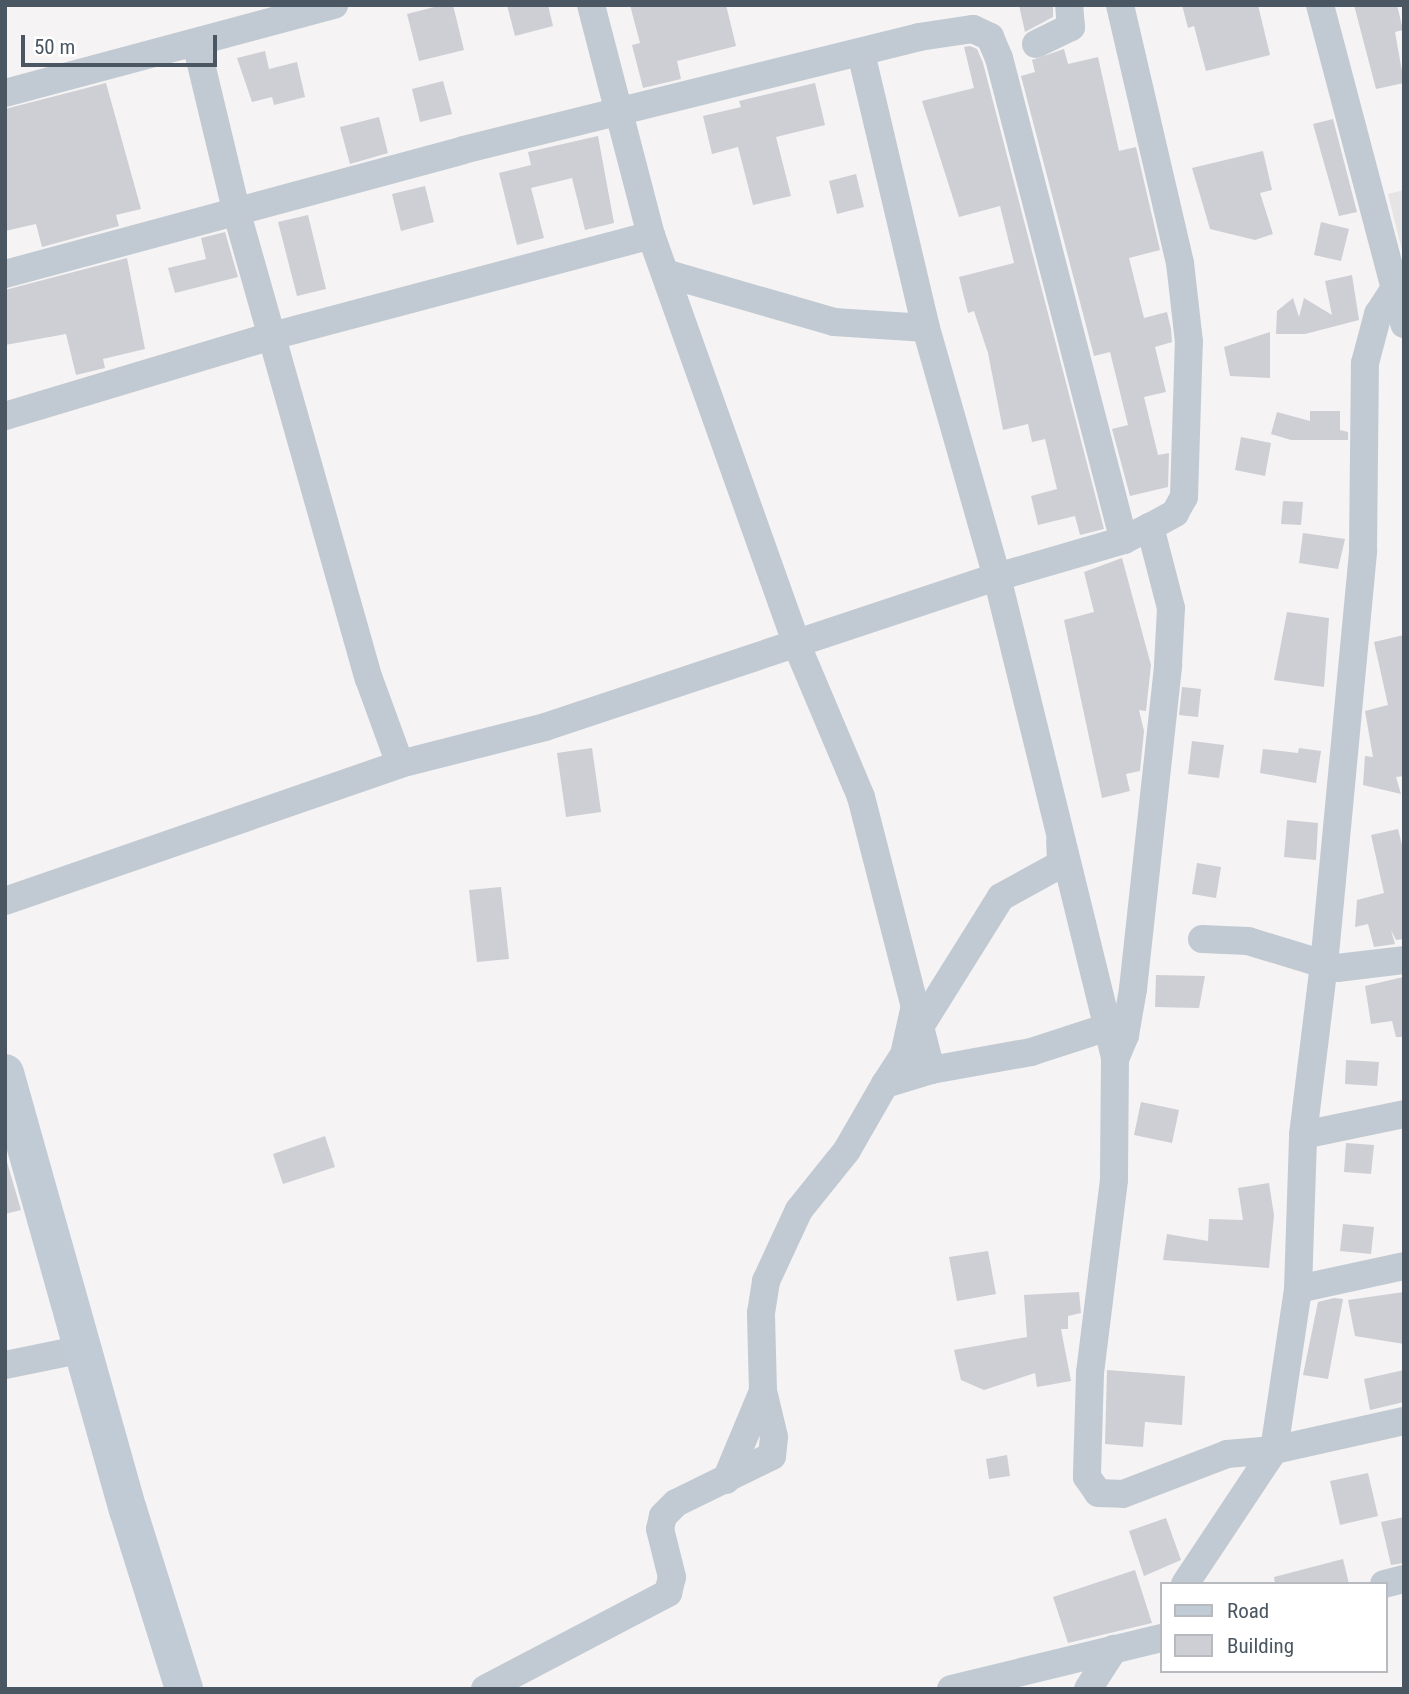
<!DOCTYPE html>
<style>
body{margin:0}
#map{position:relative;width:1409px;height:1694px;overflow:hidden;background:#f5f3f3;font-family:"Roboto Condensed",sans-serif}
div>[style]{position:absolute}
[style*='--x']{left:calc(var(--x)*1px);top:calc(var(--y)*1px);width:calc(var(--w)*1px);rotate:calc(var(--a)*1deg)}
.education>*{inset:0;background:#e6e4e5}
.building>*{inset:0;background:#cdcfd5}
.street>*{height:28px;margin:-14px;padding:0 14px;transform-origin:14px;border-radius:14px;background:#c1cad2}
.secondary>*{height:38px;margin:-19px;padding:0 19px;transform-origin:19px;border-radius:19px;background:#c1cbd6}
span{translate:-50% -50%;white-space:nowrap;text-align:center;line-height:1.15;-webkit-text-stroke:5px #fff;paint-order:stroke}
.frame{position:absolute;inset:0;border:7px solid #4a5661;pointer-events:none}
.legend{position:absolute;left:1160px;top:1582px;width:228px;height:91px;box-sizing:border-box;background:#fff;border:2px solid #b7bbc0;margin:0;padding:9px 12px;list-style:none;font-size:21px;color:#4a5661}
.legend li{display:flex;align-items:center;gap:14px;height:35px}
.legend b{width:35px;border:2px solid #b7bbc0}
.scale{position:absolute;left:21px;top:35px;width:196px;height:32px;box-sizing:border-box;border:4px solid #4a5661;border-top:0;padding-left:9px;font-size:21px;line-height:24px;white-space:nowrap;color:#4a5661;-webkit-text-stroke:5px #fff;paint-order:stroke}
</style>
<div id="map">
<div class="education">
<div style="clip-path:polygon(1404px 190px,1404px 259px,1388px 194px)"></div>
</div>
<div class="building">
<div style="clip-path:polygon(442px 5px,453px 5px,464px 50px,419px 61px,407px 14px)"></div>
<div style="clip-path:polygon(507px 5px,548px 5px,553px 26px,515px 36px)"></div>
<div style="clip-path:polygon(630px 5px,726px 5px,736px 46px,677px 61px,681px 79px,643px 88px,632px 45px,640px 43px)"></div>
<div style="clip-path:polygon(1019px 5px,1053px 5px,1053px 17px,1025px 32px)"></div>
<div style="clip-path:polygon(1182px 5px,1258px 5px,1270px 55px,1206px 71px,1194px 26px,1188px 28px)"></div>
<div style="clip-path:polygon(1354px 5px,1397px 5px,1403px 30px,1395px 32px,1404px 83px,1376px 89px)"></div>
<div style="clip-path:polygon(970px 46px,977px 49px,983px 63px,1104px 529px,1080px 535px,1075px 516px,1038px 525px,1031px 496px,1057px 489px,1045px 439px,1032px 442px,1028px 424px,1003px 430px,988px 353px,974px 311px,968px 313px,959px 277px,1014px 263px,1000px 206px,959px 217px,922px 101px,974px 88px,964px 47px)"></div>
<div style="clip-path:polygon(1064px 49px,1068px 64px,1098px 57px,1119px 151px,1136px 147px,1160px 250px,1129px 258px,1144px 318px,1167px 312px,1171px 329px,1172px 342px,1155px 347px,1166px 392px,1144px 397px,1158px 455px,1169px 453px,1168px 487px,1130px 496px,1112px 429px,1128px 425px,1110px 352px,1094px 356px,1021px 76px,1035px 72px,1032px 60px)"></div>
<div style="clip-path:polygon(265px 51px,269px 69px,297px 62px,305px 97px,274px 105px,272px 97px,252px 102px,237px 58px)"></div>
<div style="clip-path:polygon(443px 81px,452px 114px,420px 122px,412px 89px)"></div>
<div style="clip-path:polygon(106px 83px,141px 209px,116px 215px,119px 226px,42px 247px,36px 224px,5px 231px,5px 109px)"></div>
<div style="clip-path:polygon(815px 83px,825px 125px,776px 137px,791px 196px,753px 205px,738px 147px,712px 154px,703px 116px,741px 107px,739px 101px)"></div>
<div style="clip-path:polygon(379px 117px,388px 153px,350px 164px,340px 127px)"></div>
<div style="clip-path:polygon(1333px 119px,1357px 212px,1339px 216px,1313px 124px)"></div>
<div style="clip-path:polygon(598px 136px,614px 223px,585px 230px,572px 178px,531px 188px,544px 238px,517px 245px,499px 173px,531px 165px,528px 152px)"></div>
<div style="clip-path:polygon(1263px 151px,1272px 190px,1260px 193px,1273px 234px,1255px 240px,1210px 229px,1192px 168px)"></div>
<div style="clip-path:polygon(856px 174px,864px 207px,837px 214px,829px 181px)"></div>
<div style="clip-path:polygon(425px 186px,434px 222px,401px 231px,392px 194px)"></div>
<div style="clip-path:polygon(308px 215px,326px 289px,297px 296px,278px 222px)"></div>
<div style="clip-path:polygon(1321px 222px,1349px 229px,1341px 261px,1314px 255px)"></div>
<div style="clip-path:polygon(225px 232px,238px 277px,175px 293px,168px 268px,206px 259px,201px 238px)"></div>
<div style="clip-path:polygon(127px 258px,145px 349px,103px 359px,105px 368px,76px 375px,66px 334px,5px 345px,5px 290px)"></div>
<div style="clip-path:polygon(1352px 275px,1359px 320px,1305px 334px,1276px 334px,1277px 311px,1293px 298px,1299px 317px,1304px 298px,1332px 315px,1325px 281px)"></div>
<div style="clip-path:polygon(1270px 332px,1270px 378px,1230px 376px,1224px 347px)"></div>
<div style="clip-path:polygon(1310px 411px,1340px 411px,1340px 430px,1348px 432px,1348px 440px,1291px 440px,1271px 434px,1277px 412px,1310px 421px)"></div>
<div style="clip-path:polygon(1241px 437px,1271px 443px,1265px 476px,1235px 470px)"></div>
<div style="clip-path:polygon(1283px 501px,1303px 502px,1301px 525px,1281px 524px)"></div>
<div style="clip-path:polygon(1303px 533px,1345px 539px,1338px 569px,1299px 563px)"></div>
<div style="clip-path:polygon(1122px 558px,1151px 665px,1146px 711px,1139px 710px,1144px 731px,1140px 771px,1126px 774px,1130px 791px,1102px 798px,1064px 620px,1094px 612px,1084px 572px)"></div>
<div style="clip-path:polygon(1287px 612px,1329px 618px,1324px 687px,1274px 680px)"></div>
<div style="clip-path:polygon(1404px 635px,1404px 776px,1396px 777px,1401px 794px,1363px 785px,1365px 756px,1373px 757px,1365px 711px,1388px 705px,1374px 642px)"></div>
<div style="clip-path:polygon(1182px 687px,1201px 689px,1198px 717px,1179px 715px)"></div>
<div style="clip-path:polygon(1192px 741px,1224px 745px,1219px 778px,1188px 774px)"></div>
<div style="clip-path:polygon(592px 748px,601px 812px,566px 817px,557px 753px)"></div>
<div style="clip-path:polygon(1299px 748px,1321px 751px,1316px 783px,1260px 773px,1263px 749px,1298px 753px)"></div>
<div style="clip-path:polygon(1287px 820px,1318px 823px,1316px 860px,1284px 857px)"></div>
<div style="clip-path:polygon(1398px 829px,1404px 853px,1404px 939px,1396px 940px,1391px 930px,1395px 944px,1374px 947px,1368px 924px,1355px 927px,1357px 900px,1384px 893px,1371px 835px)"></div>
<div style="clip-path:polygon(1197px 863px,1221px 867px,1216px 898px,1192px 894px)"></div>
<div style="clip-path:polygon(501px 887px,509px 959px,477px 962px,469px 890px)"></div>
<div style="clip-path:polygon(1156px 975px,1205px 976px,1199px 1008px,1155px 1007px)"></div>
<div style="clip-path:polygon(1403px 977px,1404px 1037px,1396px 1037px,1392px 1021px,1371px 1024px,1365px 986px)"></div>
<div style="clip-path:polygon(1346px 1060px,1379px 1062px,1377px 1086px,1345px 1084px)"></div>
<div style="clip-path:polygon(1141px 1102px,1179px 1110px,1172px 1143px,1134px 1135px)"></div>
<div style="clip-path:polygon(325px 1136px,335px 1167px,283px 1184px,273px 1154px)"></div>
<div style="clip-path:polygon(1346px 1143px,1374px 1145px,1371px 1174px,1344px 1172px)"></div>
<div style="clip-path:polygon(5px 1155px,21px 1210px,5px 1214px)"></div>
<div style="clip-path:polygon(1269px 1183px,1274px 1215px,1269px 1268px,1163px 1260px,1167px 1234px,1208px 1241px,1209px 1219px,1243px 1220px,1238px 1188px)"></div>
<div style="clip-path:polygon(1343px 1224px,1374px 1227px,1371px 1254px,1340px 1251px)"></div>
<div style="clip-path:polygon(988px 1251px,996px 1294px,957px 1301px,949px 1257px)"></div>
<div style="clip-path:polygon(1079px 1292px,1081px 1313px,1068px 1316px,1068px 1329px,1061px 1329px,1071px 1381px,1037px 1387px,1035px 1373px,984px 1390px,961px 1380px,954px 1350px,1027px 1337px,1024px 1295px)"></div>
<div style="clip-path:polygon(1404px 1292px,1404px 1344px,1355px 1336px,1348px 1300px)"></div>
<div style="clip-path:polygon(1334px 1298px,1343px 1299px,1328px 1379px,1303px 1375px,1318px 1302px)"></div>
<div style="clip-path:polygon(1107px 1370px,1185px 1376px,1182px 1425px,1145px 1422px,1143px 1447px,1105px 1444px)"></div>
<div style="clip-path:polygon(1404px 1370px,1404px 1402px,1370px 1410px,1364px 1379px)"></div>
<div style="clip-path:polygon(1007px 1455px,1010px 1476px,989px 1479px,986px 1459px)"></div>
<div style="clip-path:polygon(1368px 1473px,1378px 1516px,1340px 1525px,1330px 1481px)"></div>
<div style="clip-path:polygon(1404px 1517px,1404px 1563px,1391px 1565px,1381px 1522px)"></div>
<div style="clip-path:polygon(1166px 1518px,1181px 1560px,1144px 1576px,1129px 1531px)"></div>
<div style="clip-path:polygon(1343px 1559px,1349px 1584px,1275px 1584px,1274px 1577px)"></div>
<div style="clip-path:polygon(1135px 1570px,1152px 1623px,1068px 1643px,1053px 1597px)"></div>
</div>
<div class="street">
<div style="--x:591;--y:5;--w:238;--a:75.4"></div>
<div style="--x:651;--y:235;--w:433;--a:70.4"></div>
<div style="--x:796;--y:643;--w:167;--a:67.1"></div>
<div style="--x:861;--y:797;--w:282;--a:75.6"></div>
<div style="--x:1320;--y:5;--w:330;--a:75.2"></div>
<div style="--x:196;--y:43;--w:172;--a:76.5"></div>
<div style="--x:236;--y:210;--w:487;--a:74.2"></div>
<div style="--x:369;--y:679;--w:90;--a:70"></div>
<div style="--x:400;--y:764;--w:150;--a:-14.3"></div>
<div style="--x:545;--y:727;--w:476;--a:-18.4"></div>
<div style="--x:997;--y:577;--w:132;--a:-16.2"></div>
<div style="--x:1124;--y:540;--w:29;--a:-27"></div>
<div style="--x:1036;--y:44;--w:39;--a:-26"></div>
<div style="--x:1071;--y:27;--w:22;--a:-95"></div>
<div style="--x:861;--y:53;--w:283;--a:76.7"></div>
<div style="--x:926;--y:328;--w:259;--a:74.1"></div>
<div style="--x:997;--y:577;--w:496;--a:76.2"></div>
<div style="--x:1115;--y:1059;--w:121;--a:90.5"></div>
<div style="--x:1114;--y:1180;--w:194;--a:97.1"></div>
<div style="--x:1090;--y:1373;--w:104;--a:91.7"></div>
<div style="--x:1087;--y:1477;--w:19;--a:55"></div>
<div style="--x:1098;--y:1493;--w:25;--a:2"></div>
<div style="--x:1123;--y:1494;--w:111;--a:-21"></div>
<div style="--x:1227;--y:1454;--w:47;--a:-4.9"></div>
<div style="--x:1274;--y:1450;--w:133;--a:-12.6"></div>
<div style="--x:5;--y:93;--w:341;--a:-15"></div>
<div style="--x:5;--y:274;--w:474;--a:-15.1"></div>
<div style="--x:463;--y:150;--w:470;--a:-13.9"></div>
<div style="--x:919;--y:37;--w:55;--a:-8.4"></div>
<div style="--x:973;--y:29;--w:19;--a:25"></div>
<div style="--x:990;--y:37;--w:23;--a:67"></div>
<div style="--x:999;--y:58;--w:498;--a:75.5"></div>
<div style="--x:668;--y:274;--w:173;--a:16.1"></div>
<div style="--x:834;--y:322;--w:92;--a:3.7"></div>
<div style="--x:5;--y:416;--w:279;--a:-16.7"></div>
<div style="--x:272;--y:336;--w:392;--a:-14.9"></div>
<div style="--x:5;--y:901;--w:418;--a:-19.1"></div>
<div style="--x:1202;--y:939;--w:46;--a:2.5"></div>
<div style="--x:1248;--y:941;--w:93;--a:16.9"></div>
<div style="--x:1337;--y:968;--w:67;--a:-6.8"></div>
<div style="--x:921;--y:1025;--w:151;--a:-58"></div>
<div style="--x:1001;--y:897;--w:68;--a:-28.8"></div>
<div style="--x:1061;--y:864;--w:23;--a:-92"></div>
<div style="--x:1115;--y:1059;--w:26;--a:-67"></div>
<div style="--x:1125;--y:1035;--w:47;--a:-80.1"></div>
<div style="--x:1133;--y:989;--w:326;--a:-83.8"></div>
<div style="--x:1168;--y:665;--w:57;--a:-87"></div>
<div style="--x:1171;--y:608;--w:84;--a:-104.5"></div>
<div style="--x:1150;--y:527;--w:29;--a:-29"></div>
<div style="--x:1175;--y:513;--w:18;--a:-61"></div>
<div style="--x:1184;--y:497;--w:155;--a:-88.2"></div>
<div style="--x:1189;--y:342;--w:80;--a:-96.5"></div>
<div style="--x:1180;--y:263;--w:265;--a:-103.1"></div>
<div style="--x:885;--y:1084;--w:35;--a:-57"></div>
<div style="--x:904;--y:1055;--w:46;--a:-77.5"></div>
<div style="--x:1303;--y:1135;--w:103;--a:-11.7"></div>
<div style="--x:1298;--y:1289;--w:108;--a:-12.2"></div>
<div style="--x:5;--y:1365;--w:80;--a:-11.6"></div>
<div style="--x:726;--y:1480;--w:96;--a:-67.4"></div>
<div style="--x:1185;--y:1584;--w:161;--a:-56.4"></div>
<div style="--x:1274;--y:1450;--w:163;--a:-81.5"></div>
<div style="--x:1298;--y:1289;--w:154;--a:-88.1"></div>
<div style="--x:1303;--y:1135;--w:171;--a:-83"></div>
<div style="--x:1324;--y:965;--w:417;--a:-84.6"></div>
<div style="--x:1363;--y:550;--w:187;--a:-89.4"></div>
<div style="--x:1365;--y:363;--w:51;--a:-75.1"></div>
<div style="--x:1378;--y:314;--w:31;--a:-57"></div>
<div style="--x:1384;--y:1584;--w:21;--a:-14"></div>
<div style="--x:485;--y:1689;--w:207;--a:-27.7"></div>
<div style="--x:668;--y:1593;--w:16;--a:-76"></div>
<div style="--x:672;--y:1577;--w:49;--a:-104"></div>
<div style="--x:660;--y:1529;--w:13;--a:-77"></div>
<div style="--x:663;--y:1516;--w:18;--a:-45"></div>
<div style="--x:676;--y:1503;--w:107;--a:-26.1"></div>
<div style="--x:772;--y:1456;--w:19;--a:-84"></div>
<div style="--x:774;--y:1437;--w:47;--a:-103.4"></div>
<div style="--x:763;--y:1391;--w:78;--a:-91.5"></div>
<div style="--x:761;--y:1313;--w:32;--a:-81"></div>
<div style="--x:766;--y:1281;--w:78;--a:-65.1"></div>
<div style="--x:799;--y:1210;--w:77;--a:-51.3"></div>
<div style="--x:847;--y:1150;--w:76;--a:-60.1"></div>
<div style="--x:885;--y:1084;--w:48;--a:-16.9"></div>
<div style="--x:931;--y:1070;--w:102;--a:-10.2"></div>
<div style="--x:1031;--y:1052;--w:81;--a:-18"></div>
<div style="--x:951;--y:1689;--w:217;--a:-13.6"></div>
<div style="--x:1088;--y:1689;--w:48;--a:-57"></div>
</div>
<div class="secondary">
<div style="--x:5;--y:1073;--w:454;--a:74.3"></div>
<div style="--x:128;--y:1510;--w:188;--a:72.6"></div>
</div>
<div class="frame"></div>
<ul class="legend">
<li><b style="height:9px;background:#c1cbd6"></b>Road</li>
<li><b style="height:19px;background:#cdcfd5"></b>Building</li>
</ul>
<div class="scale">50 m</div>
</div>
